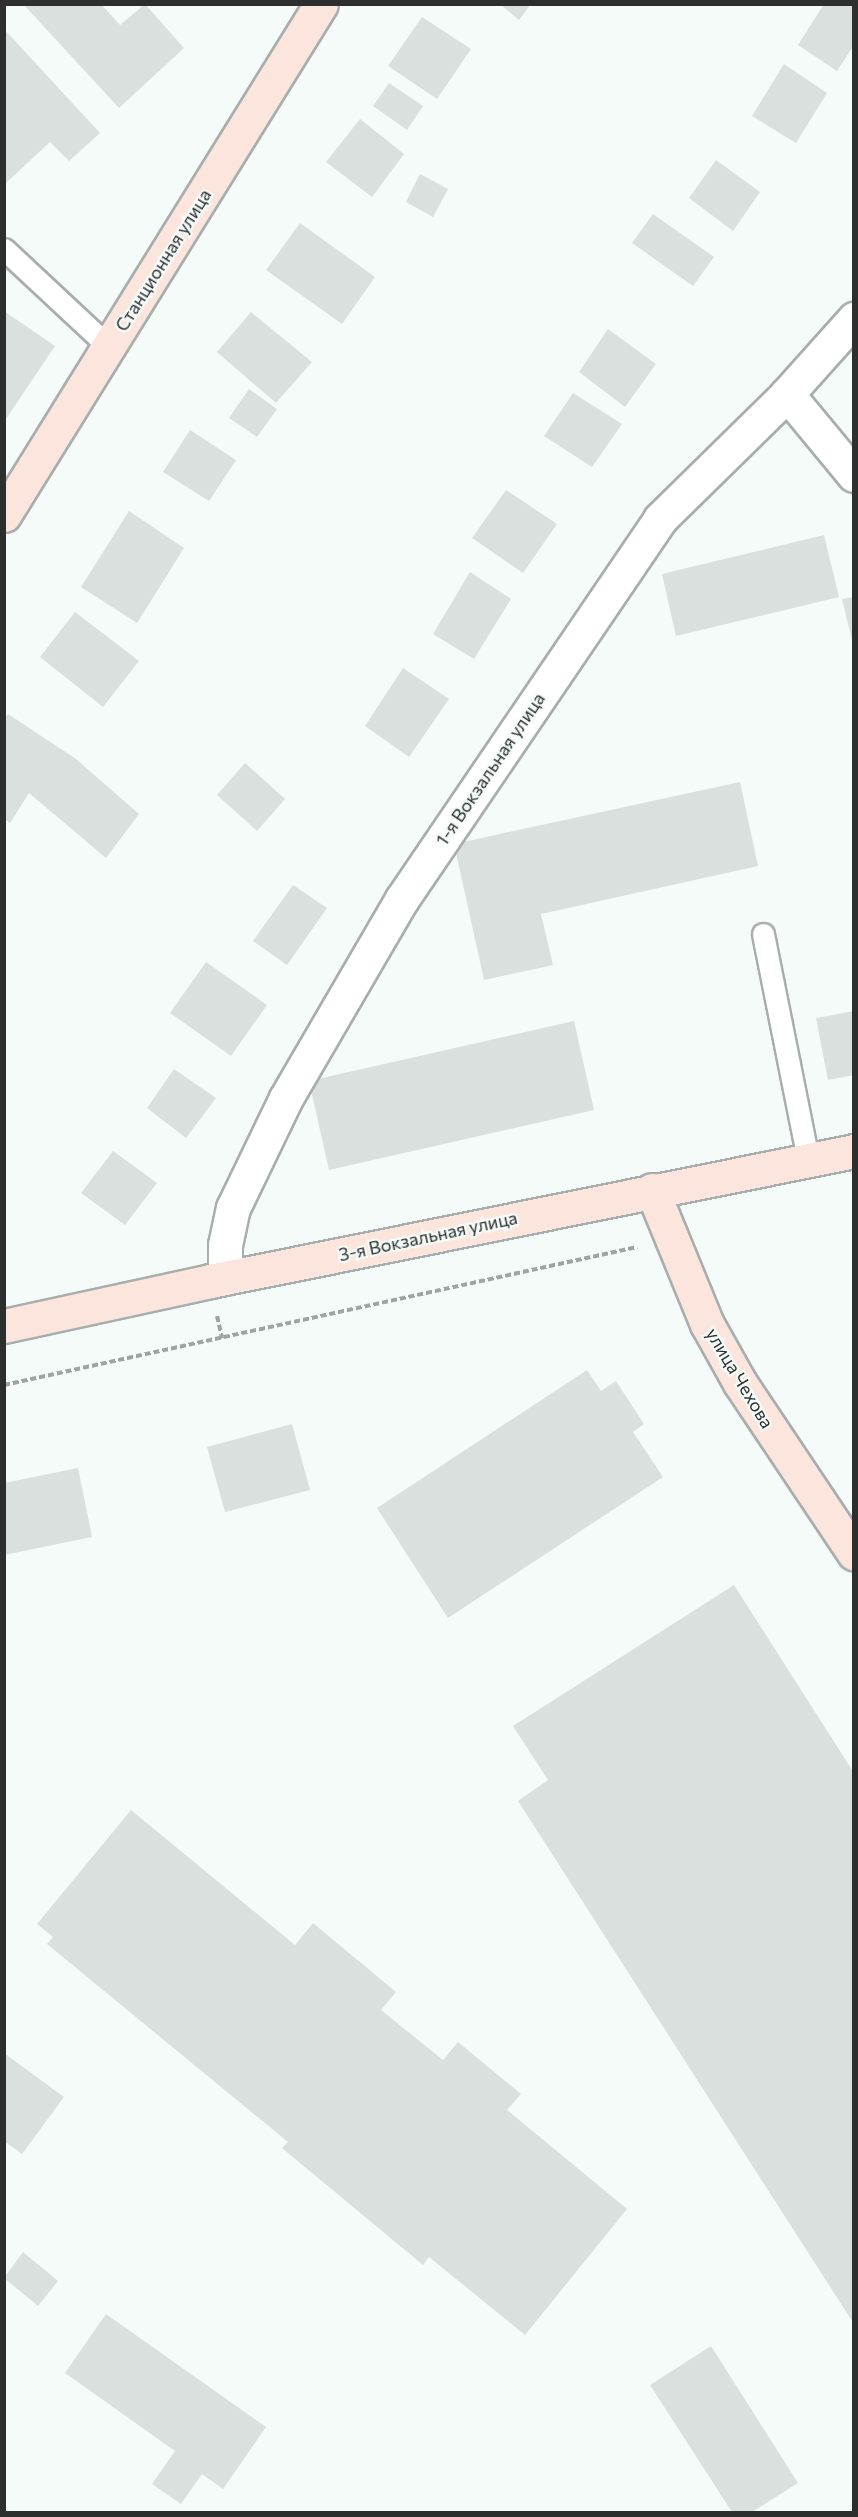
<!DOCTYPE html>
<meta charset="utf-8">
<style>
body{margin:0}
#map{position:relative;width:858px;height:2517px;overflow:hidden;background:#f4fbf9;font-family:Commissioner,sans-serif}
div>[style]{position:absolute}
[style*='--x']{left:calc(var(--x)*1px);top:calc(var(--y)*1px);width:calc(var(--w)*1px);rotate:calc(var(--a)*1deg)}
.building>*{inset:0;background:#dae0de}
.path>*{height:4px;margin-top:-2px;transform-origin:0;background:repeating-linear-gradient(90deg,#9fa4a3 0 6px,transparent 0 9px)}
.roads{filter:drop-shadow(2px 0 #a8aead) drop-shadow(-2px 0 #a8aead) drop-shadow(0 2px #a8aead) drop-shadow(0 -2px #a8aead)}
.lane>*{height:21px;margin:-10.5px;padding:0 10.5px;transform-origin:10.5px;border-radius:10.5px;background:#fff}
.street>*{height:33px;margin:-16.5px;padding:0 16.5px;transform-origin:16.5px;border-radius:16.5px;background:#fff}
.secondary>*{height:33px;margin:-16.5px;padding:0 16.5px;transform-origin:16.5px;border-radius:16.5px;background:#fbe5dc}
span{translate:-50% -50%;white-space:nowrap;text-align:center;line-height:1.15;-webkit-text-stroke:4.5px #f4fbf9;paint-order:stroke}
.street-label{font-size:18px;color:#2d2f2e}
.frame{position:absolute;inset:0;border:6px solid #2d2f2e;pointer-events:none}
</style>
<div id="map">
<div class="building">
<div style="clip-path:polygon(23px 4px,101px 4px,120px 25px,145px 4px,184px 48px,119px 108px)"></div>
<div style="clip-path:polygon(500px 4px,531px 4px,519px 20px)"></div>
<div style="clip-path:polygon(824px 4px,854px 4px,854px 45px,837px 71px,798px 45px)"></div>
<div style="clip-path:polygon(422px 17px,471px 49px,437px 99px,388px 66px)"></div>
<div style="clip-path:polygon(5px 30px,100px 133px,69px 161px,50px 142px,6px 183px)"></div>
<div style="clip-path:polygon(784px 64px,827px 93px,796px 143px,752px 116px)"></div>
<div style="clip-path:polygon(389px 83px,423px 106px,407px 130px,373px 106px)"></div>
<div style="clip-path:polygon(360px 119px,404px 154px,372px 197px,326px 162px)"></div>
<div style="clip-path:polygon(716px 160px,760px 192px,733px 231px,689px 198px)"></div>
<div style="clip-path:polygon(420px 174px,448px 189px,433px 217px,406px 202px)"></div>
<div style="clip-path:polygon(653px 214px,714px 257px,693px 286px,632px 243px)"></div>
<div style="clip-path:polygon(300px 223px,375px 277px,342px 324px,266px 270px)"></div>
<div style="clip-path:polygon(4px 311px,55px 346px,4px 422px)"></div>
<div style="clip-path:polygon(251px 312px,312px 362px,276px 403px,217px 352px)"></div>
<div style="clip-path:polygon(608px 329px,656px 364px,625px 407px,579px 372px)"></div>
<div style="clip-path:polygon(249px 389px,277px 409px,257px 437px,229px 418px)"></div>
<div style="clip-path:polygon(573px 393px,622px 424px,592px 467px,544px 436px)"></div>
<div style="clip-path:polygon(190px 430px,236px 460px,209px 501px,163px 472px)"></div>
<div style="clip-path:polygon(506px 490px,557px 524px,523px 573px,472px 538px)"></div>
<div style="clip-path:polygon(129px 511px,184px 548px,137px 623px,81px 587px)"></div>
<div style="clip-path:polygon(824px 535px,839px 597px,676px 636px,662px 574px)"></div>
<div style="clip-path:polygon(470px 572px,511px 599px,474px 659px,433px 634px)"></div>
<div style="clip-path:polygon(854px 597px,854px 644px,853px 644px,842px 599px)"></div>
<div style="clip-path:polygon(75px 612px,139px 661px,103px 707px,40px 657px)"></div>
<div style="clip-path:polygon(403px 668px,449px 699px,409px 757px,365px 726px)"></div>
<div style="clip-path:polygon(8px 714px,76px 759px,139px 814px,106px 858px,29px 793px,10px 823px,4px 819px,4px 720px)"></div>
<div style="clip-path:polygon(245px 763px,285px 799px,257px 831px,217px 795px)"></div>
<div style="clip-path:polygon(740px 782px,758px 866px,541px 914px,553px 965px,484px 980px,454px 844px)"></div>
<div style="clip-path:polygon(293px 885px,327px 908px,287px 965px,253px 941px)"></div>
<div style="clip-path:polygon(206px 962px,267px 1005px,231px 1056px,170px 1013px)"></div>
<div style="clip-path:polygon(854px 1011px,854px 1075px,828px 1080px,816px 1018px)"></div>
<div style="clip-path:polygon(574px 1021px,594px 1110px,329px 1170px,309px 1081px)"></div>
<div style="clip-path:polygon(174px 1069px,216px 1098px,186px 1138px,147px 1108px)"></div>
<div style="clip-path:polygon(113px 1151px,157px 1183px,125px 1225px,81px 1193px)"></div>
<div style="clip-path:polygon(587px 1370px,601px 1391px,616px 1381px,644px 1424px,633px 1432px,663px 1477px,448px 1618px,377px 1508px)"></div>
<div style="clip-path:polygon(292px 1424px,310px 1490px,225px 1512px,207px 1447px)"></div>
<div style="clip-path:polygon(78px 1468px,92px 1537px,4px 1555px,4px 1483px)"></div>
<div style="clip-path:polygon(734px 1585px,854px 1773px,854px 2324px,518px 1801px,548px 1780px,513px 1726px)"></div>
<div style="clip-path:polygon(131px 1810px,295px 1945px,313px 1923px,396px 1992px,381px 2010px,443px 2060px,458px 2042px,521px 2094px,507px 2110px,627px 2209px,525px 2335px,429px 2257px,423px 2265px,282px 2148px,288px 2142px,47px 1944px,53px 1937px,37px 1924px)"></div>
<div style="clip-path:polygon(4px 2053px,64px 2097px,22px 2154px,4px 2141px)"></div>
<div style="clip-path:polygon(23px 2252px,58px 2281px,38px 2306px,4px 2278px)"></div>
<div style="clip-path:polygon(106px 2314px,266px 2427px,223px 2489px,202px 2474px,181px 2504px,152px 2484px,175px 2451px,65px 2373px)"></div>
<div style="clip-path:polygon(711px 2346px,798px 2483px,752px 2512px,732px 2512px,650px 2385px)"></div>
</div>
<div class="path">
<div style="--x:217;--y:1316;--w:23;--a:77"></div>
<div style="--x:4;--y:1385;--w:648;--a:-12.3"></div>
</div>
<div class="roads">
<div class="lane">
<div style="--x:4;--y:249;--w:144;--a:43"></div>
<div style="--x:763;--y:934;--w:230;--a:78.7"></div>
</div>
<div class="street">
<div style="--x:787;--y:394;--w:105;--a:50.4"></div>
<div style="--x:225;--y:1278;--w:33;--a:-90"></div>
<div style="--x:225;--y:1245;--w:38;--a:-78"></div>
<div style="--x:233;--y:1208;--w:122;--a:-64.3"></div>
<div style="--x:286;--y:1098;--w:230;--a:-59.8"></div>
<div style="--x:402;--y:899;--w:459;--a:-55.8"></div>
<div style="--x:660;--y:519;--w:178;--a:-44.5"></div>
<div style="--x:787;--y:394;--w:101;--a:-48.2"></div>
</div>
<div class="secondary">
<div style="--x:4;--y:515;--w:601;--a:-58.19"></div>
<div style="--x:652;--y:1190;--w:145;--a:67.7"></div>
<div style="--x:707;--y:1324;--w:68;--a:60.8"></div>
<div style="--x:740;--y:1383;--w:205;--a:56.2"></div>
<div style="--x:4;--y:1326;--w:211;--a:-12.3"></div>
<div style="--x:210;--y:1281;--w:657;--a:-11.41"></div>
</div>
</div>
<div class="street-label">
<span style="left:163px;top:260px;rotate:-58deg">Станционная улица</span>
<span style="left:490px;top:769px;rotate:-56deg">1-я Вокзальная улица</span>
<span style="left:428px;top:1236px;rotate:-12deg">3-я Вокзальная улица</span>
<span style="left:740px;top:1378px;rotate:59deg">улица Чехова</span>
</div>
<div class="frame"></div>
</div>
